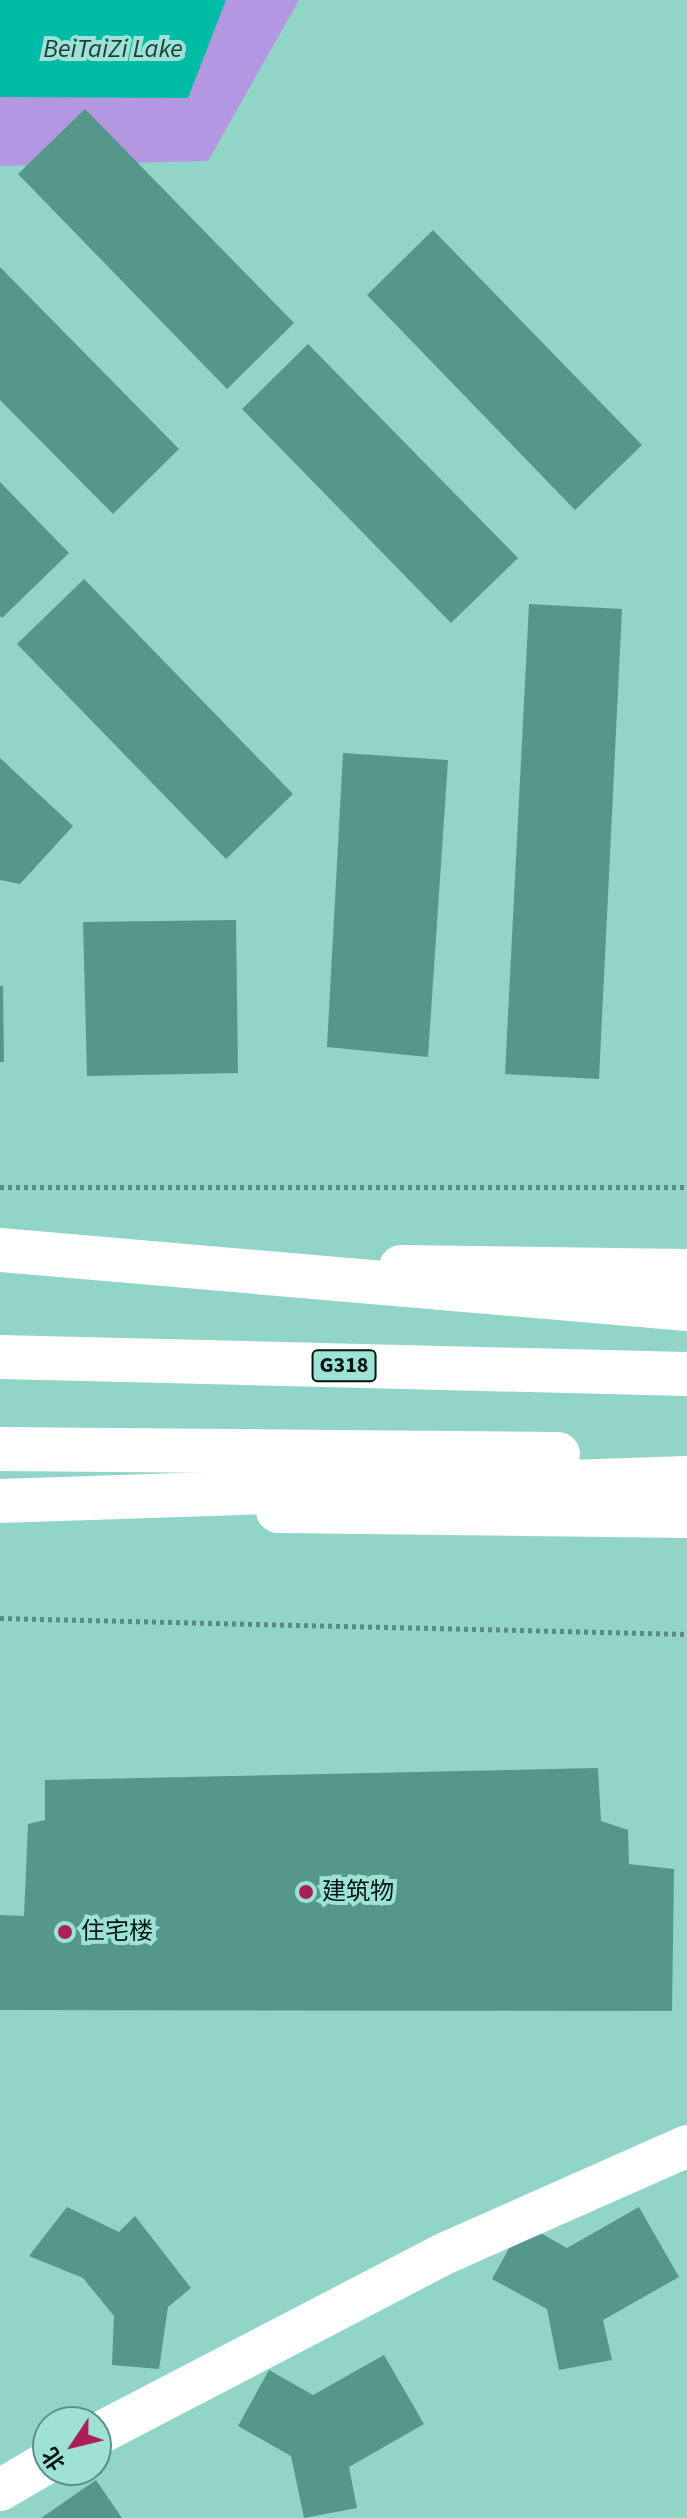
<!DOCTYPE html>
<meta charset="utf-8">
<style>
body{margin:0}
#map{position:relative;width:687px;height:2518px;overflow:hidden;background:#90d5c8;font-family:"Source Sans 3","Noto Sans SC",sans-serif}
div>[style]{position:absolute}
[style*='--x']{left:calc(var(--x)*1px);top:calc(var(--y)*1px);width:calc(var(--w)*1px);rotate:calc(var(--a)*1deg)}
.green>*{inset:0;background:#b397e1}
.water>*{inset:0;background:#00bca7}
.building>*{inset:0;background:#54988c}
.path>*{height:5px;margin-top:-2.5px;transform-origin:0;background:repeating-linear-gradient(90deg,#588b82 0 4px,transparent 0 8px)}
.minor>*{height:42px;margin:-21px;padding:0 21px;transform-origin:21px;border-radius:21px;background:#fff}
.primary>*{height:44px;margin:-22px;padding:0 22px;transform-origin:22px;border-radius:22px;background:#fff}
.trunk>*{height:44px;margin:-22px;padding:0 22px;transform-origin:22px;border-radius:22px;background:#fff}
.dots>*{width:22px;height:22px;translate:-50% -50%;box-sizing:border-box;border:4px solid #9de2d5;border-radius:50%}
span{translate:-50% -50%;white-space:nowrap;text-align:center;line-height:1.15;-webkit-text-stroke:8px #9de2d5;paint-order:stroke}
.shield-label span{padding:2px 6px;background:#9de2d5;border:2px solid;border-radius:6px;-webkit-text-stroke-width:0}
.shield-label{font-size:22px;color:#001612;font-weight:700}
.poi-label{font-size:24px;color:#001612}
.left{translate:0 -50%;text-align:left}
.water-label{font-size:26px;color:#1e3c37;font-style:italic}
.north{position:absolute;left:32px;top:2406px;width:80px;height:80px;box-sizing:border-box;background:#9de2d5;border:2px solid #5e9087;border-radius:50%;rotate:235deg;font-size:22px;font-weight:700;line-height:32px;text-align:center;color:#001612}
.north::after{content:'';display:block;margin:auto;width:28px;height:36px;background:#ab1e5b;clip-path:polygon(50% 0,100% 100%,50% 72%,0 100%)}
</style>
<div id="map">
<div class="green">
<div style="clip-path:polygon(0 0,299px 0,208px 161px,0 166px)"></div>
</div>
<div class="water">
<div style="clip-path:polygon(0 0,226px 0,188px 98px,0 97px)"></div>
</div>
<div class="building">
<div style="clip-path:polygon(85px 109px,294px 323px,227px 389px,18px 174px)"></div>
<div style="clip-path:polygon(433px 230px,642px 445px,575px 510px,367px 295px)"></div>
<div style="clip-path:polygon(0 267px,179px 449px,113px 514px,0 400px)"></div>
<div style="clip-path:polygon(308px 344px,518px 558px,451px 623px,242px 409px)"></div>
<div style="clip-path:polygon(0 482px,69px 553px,2px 618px,0 616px)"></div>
<div style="clip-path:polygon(84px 579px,293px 794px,226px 859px,17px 644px)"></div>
<div style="clip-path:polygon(529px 604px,622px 609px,599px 1079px,505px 1074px)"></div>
<div style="clip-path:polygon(343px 753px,448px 760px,428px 1057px,327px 1047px)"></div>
<div style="clip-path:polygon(0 758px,73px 826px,20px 884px,0 880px)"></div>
<div style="clip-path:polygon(236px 920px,238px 1073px,87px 1076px,83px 922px)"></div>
<div style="clip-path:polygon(0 986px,3px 986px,4px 1062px,0 1062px)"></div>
<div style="clip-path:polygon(598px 1768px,601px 1821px,628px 1830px,629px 1864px,674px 1869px,672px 2011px,0 2010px,0 1915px,24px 1916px,28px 1824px,45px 1820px,45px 1780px)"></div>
<div style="clip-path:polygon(67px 2207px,119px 2232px,135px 2216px,191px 2288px,168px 2307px,159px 2369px,112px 2365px,114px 2316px,83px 2278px,29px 2256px)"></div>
<div style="clip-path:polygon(639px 2207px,679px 2277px,603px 2320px,612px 2360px,559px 2370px,547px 2309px,492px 2279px,523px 2223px,567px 2248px)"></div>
<div style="clip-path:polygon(384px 2355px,424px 2424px,349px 2467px,357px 2508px,304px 2518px,291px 2456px,238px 2426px,269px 2370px,313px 2395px)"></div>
<div style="clip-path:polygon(96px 2480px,122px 2518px,41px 2518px)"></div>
</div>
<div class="path">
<div style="--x:0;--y:1187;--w:687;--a:0"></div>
<div style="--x:0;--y:1618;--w:687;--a:1.33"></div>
</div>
<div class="minor">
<div style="--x:96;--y:2435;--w:394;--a:-27.5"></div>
<div style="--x:446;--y:2253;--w:264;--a:-23.9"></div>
<div style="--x:0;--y:2490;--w:56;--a:-30.3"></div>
</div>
<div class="primary">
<div style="--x:401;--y:1267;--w:286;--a:0.8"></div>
<div style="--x:278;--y:1511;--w:409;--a:0.7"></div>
</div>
<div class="trunk">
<div style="--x:0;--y:1250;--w:690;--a:4.91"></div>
<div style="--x:0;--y:1357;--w:687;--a:1.42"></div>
<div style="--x:0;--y:1449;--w:558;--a:0.51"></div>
<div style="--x:0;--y:1501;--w:687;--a:-1.92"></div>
</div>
<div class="dots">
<div style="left:306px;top:1892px;background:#ab1e5b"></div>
<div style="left:65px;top:1932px;background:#ab1e5b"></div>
</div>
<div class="shield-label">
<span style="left:344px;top:1366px">G318</span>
</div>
<div class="poi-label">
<span class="left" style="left:322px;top:1892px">建筑物</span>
<span class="left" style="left:81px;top:1932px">住宅楼</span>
</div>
<div class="water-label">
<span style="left:113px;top:49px">BeiTaiZi Lake</span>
</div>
<div class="north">北</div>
</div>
